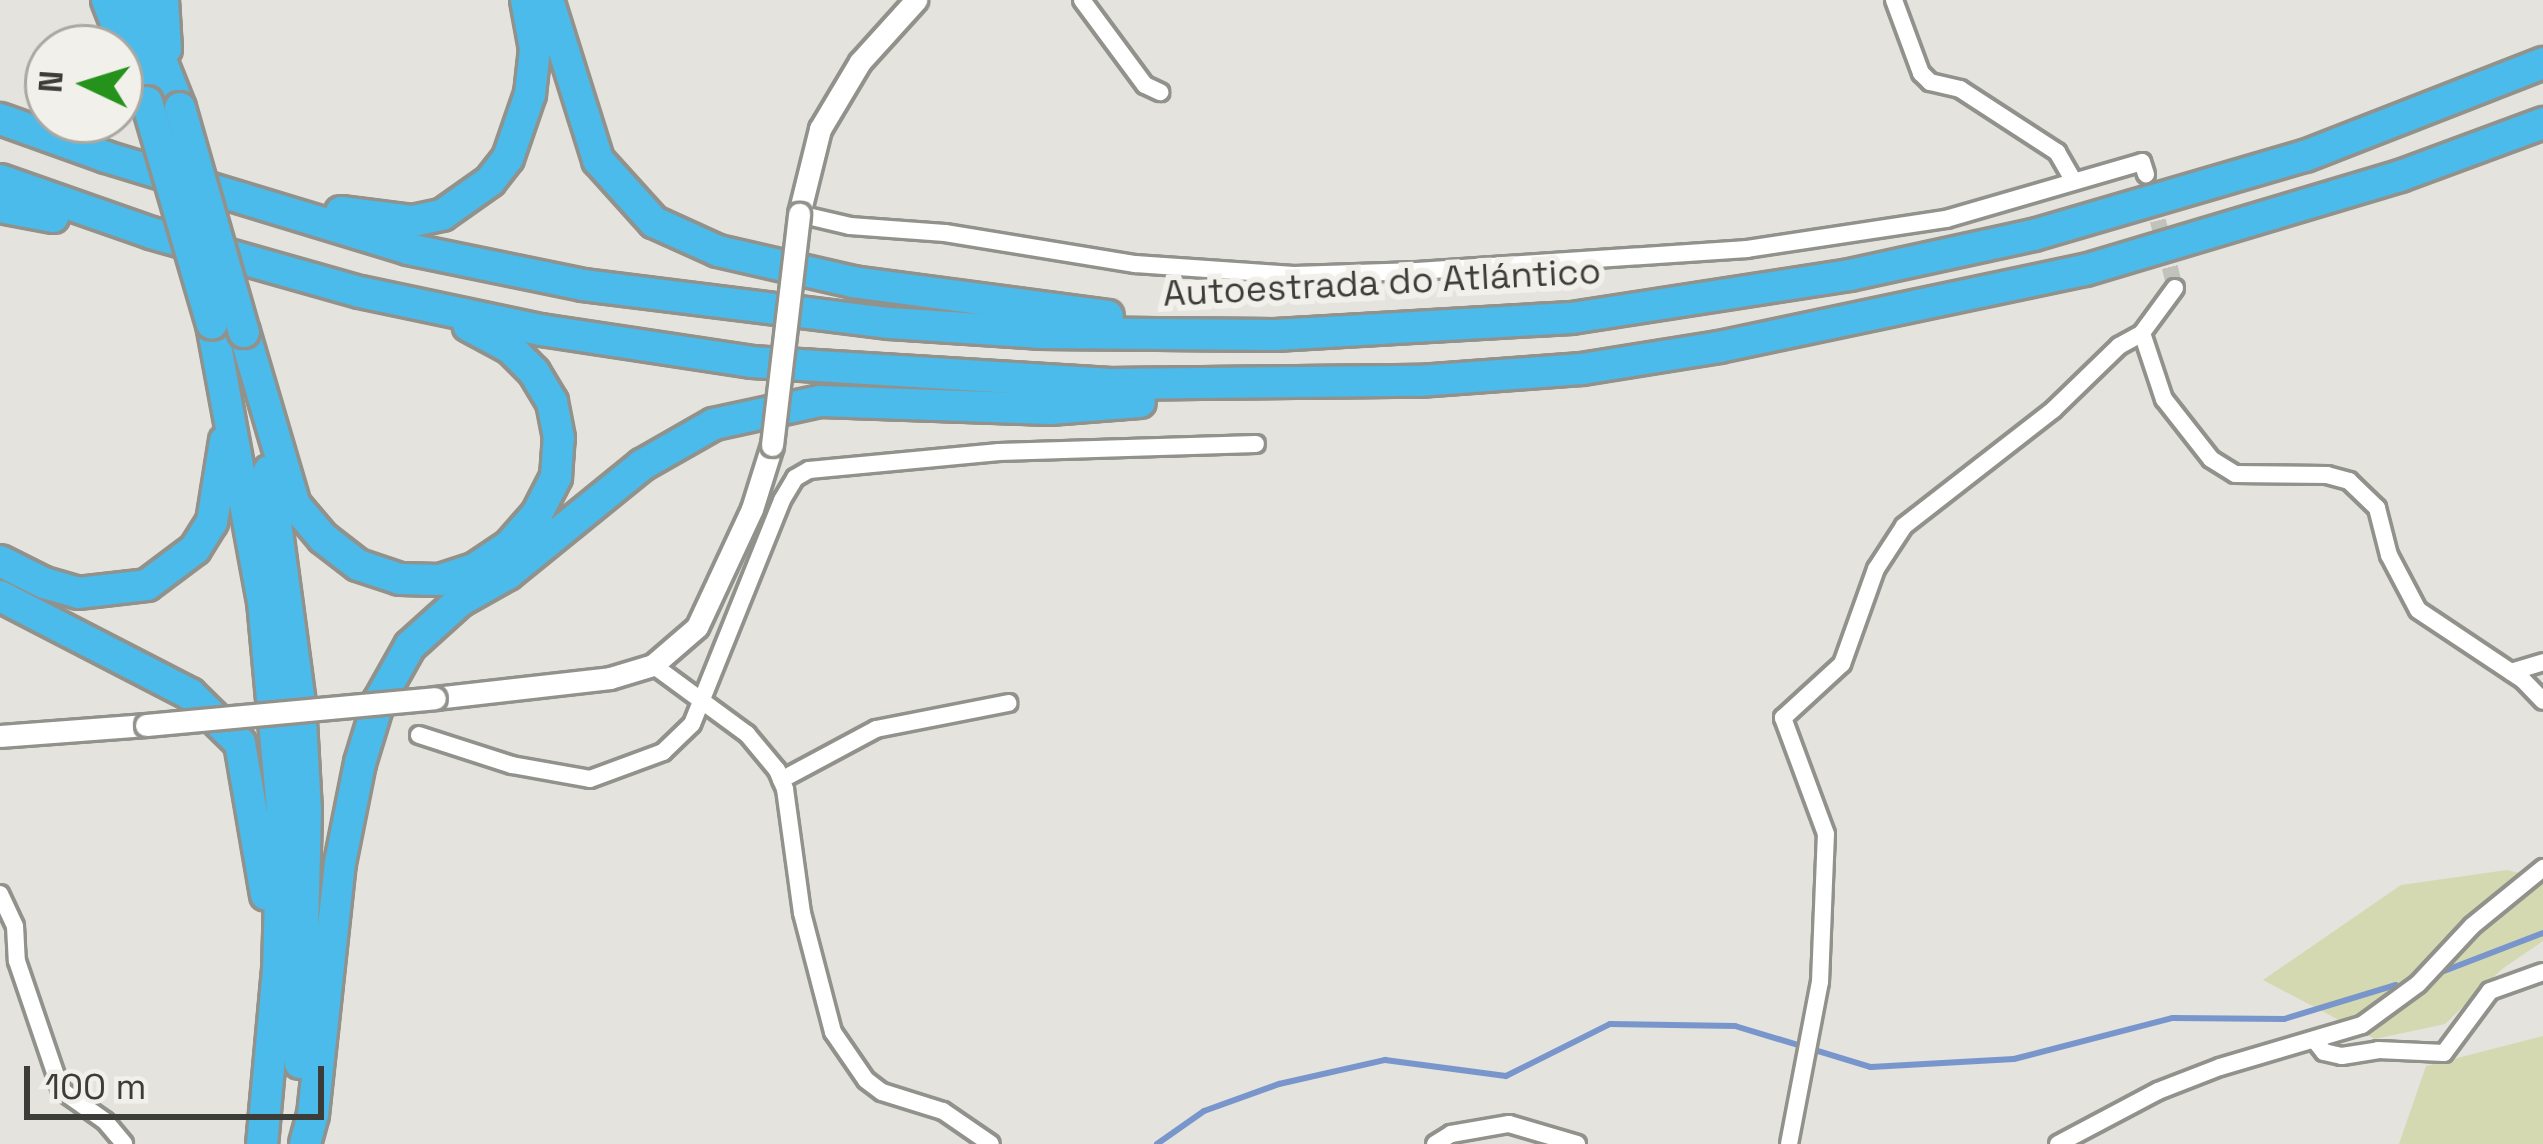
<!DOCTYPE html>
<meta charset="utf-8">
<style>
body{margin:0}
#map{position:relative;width:2543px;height:1144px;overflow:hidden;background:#e4e3dd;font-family:"Space Grotesk",sans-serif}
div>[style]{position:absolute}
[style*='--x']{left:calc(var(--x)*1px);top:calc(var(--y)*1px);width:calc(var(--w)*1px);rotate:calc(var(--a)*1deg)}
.green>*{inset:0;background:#d5d9b1}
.stream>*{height:6px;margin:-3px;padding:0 3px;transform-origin:3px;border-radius:3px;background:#7996cc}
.minor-tunnel>*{height:16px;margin-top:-8px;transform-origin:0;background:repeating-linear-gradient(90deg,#c2c2bc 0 16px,transparent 0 24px)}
.roads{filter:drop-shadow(3px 0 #92928c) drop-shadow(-3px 0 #92928c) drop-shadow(0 3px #92928c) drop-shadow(0 -3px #92928c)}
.minor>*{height:16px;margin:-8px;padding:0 8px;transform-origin:8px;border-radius:8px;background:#fff}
.tertiary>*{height:21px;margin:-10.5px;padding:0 10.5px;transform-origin:10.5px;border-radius:10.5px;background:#fff}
.motorway>*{height:30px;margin:-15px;padding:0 15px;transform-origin:15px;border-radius:15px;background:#4bbbeb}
.bridges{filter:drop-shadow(3px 0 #92928c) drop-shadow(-3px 0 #92928c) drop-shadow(0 3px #92928c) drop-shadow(0 -3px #92928c)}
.tertiary-bridge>*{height:21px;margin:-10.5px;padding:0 10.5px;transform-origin:10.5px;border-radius:10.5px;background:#fff}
.motorway-bridge>*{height:30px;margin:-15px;padding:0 15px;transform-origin:15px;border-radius:15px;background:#4bbbeb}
span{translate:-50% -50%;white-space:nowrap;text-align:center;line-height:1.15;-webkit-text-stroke:12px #f1f0ea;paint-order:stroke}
.street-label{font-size:36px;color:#3c3c39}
.north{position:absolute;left:24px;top:24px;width:120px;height:120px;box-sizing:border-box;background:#f1f0ea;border:3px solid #a9a8a3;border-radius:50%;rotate:274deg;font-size:33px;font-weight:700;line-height:48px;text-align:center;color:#3c3c39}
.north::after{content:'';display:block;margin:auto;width:42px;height:54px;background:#24921b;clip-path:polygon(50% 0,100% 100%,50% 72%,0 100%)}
.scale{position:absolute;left:24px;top:1066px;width:300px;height:54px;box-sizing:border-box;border:6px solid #3c3c39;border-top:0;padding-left:15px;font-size:36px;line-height:42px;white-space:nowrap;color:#3c3c39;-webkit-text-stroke:9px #f1f0ea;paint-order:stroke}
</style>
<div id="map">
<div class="green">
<div style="clip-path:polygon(2507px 870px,2543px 879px,2543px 941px,2502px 969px,2445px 1024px,2375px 1039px,2263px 980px,2401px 885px)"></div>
<div style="clip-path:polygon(2543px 1036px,2543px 1144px,2399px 1144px,2426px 1066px)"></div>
</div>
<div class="stream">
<div style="--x:2444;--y:971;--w:106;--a:-21"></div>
<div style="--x:1157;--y:1144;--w:57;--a:-35.1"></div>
<div style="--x:1204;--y:1111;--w:80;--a:-19.8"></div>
<div style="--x:1279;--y:1084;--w:109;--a:-12.8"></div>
<div style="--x:1385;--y:1060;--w:122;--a:7.5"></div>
<div style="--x:1506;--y:1076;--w:116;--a:-26.6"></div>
<div style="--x:1610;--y:1024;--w:125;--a:0.9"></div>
<div style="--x:1735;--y:1026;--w:142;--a:16.8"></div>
<div style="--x:1871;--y:1067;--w:143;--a:-3.2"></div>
<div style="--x:2014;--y:1059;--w:164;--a:-14.5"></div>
<div style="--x:2173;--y:1018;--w:111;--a:0.5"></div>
<div style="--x:2284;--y:1019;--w:117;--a:-16.9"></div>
</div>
<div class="minor-tunnel">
<div style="--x:2146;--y:174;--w:118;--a:75.7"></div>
</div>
<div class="roads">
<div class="minor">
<div style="--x:1082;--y:0;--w:106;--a:53.5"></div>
<div style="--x:1145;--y:85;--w:17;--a:25"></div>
<div style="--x:1894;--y:0;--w:78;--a:69.7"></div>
<div style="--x:1921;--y:73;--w:13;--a:45"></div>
<div style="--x:1930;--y:82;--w:31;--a:13"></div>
<div style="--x:1960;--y:89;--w:116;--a:33"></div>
<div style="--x:2057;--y:152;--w:34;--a:60"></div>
<div style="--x:799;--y:214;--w:52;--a:13.2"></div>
<div style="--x:850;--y:226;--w:95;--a:4.2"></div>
<div style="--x:945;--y:233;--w:193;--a:9.3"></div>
<div style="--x:1135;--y:264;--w:159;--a:4"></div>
<div style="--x:1294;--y:275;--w:123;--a:-1.9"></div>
<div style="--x:1417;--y:271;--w:331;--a:-3.8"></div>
<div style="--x:1747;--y:249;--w:201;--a:-8.6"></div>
<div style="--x:1946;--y:219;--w:204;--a:-16.2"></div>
<div style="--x:2142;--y:162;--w:13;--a:72"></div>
<div style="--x:2175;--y:288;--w:56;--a:126.3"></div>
<div style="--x:2142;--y:333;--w:70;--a:71.6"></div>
<div style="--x:2164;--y:399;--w:76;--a:51.9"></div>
<div style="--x:2211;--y:459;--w:28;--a:32"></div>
<div style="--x:2235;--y:474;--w:92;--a:0.6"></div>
<div style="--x:2327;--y:475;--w:23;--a:15"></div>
<div style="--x:2349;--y:481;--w:39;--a:44"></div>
<div style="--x:2377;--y:508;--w:49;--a:75.7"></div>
<div style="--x:2389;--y:555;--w:62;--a:62.2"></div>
<div style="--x:2418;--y:610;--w:126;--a:33.7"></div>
<div style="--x:2523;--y:680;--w:29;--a:46"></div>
<div style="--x:653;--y:665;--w:117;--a:36.3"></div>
<div style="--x:747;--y:734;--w:47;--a:50.2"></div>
<div style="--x:777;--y:770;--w:21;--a:67"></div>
<div style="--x:785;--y:789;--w:125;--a:82.2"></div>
<div style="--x:802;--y:913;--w:123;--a:75.4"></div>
<div style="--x:833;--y:1032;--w:58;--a:55.5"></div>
<div style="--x:866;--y:1080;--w:20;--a:37"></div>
<div style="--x:882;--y:1092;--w:64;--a:17.3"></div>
<div style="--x:943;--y:1111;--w:58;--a:34.5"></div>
<div style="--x:2511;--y:672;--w:34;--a:-17"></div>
<div style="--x:419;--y:735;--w:98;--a:17.9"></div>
<div style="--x:512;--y:765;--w:79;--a:10.2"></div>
<div style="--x:590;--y:779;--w:78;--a:-20.3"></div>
<div style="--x:663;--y:752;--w:40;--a:-44"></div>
<div style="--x:692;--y:724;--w:241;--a:-68.1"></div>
<div style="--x:782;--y:500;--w:26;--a:-59"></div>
<div style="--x:795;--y:478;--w:16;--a:-30"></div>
<div style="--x:809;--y:470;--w:191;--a:-5.4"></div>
<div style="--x:999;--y:452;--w:257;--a:-1.8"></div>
<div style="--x:781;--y:780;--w:108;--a:-28.2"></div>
<div style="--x:876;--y:729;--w:135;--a:-11.1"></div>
<div style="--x:0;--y:894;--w:35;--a:65"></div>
<div style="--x:15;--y:926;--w:35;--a:87"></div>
<div style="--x:17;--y:961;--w:136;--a:71.2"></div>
<div style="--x:61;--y:1090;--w:54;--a:35.2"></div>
<div style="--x:105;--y:1121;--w:30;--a:50"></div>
<div style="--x:2316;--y:1042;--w:13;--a:51"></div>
<div style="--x:2324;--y:1052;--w:18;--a:13"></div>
<div style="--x:2342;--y:1056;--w:36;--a:-9"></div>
<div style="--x:2378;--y:1050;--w:66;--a:2.6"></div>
<div style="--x:2444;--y:1053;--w:77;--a:-53.4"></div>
<div style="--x:2490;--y:991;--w:56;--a:-19.7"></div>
<div style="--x:1435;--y:1144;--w:19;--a:-32"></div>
<div style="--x:1451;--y:1134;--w:59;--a:-9.8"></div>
<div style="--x:1509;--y:1124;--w:71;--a:16.4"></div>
<div style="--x:1789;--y:1144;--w:165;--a:-79.2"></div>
<div style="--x:1820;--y:982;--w:148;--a:-87.7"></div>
<div style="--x:1826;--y:834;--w:124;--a:-110.3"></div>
<div style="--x:1783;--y:718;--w:80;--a:-42.5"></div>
<div style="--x:1842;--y:664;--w:101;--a:-70.3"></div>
<div style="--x:1876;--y:569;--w:51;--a:-56.9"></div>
<div style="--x:1904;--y:526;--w:189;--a:-37.9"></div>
<div style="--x:2053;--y:410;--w:92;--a:-44.1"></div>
<div style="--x:2119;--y:346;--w:26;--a:-29"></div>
<div style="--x:2058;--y:1144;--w:113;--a:-27.9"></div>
<div style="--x:2158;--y:1091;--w:66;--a:-21.2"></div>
<div style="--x:2220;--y:1067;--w:148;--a:-16.5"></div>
<div style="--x:2362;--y:1025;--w:69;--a:-36.2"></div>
<div style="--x:2418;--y:984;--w:79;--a:-47"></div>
<div style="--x:2472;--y:926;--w:92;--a:-39.2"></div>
</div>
<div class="tertiary">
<div style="--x:799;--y:214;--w:88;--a:-76.1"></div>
<div style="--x:820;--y:129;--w:78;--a:-59.2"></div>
<div style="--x:860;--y:62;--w:84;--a:-47.9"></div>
<div style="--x:435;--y:698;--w:176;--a:-6.5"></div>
<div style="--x:610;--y:678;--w:45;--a:-16.8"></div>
<div style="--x:653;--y:665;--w:58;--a:-40.8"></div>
<div style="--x:697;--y:627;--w:130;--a:-65"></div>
<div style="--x:752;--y:509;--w:67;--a:-72.6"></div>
<div style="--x:0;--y:736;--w:146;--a:-4.3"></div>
</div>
<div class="motorway">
<div style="--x:107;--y:0;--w:110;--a:68.6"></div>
<div style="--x:137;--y:0;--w:116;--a:68.3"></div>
<div style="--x:163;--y:0;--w:49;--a:86.5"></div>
<div style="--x:548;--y:0;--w:168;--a:72.6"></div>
<div style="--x:598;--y:160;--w:84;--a:47.9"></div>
<div style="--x:654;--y:222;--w:70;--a:24.4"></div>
<div style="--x:718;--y:251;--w:139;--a:12.9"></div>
<div style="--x:853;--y:282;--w:257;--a:7.6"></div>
<div style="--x:0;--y:119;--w:113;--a:19.7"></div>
<div style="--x:106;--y:157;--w:316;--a:16.9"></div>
<div style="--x:408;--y:249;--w:179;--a:11.6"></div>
<div style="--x:583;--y:285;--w:309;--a:7.1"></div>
<div style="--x:890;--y:323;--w:149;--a:3.8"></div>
<div style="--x:1039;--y:333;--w:236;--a:0.5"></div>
<div style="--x:1275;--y:335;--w:297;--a:-3.3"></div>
<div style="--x:1572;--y:318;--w:281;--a:-8.8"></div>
<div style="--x:1850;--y:275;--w:188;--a:-12.3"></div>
<div style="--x:2034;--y:235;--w:282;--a:-16.3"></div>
<div style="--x:2305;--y:156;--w:256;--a:-21.3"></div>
<div style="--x:0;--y:180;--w:160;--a:19.3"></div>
<div style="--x:151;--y:233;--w:217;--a:15.8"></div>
<div style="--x:360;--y:292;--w:185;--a:11.9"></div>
<div style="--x:541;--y:330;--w:213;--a:8.6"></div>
<div style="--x:752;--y:362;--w:356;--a:3.5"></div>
<div style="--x:1107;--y:384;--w:312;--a:-0.6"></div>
<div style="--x:1419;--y:381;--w:163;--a:-4.2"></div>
<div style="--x:1582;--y:369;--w:139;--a:-9.1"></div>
<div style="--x:1719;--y:347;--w:374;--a:-11.9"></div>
<div style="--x:2085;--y:270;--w:329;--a:-16.6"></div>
<div style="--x:2400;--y:176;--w:153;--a:-20.3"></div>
<div style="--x:0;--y:207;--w:54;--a:10.7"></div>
<div style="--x:341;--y:212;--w:73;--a:7.1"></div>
<div style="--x:413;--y:221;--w:30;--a:-12"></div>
<div style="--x:442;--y:215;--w:59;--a:-35.3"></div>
<div style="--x:490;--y:181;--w:29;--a:-52"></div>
<div style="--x:508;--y:158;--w:68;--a:-71"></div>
<div style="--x:530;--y:94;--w:45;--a:-83.7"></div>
<div style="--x:535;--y:49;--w:50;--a:-100.4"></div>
<div style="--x:212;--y:324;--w:282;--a:79.6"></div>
<div style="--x:263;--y:601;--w:210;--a:84.8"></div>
<div style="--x:282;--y:810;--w:159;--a:91.4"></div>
<div style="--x:278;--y:969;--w:176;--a:95.2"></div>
<div style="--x:244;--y:332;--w:180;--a:73.6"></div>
<div style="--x:295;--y:505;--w:43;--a:49.7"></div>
<div style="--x:323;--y:538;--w:44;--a:37.6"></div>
<div style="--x:358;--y:565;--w:44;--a:18.4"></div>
<div style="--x:400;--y:579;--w:40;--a:1.4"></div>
<div style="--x:440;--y:580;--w:38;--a:-18"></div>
<div style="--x:476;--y:568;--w:40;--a:-34"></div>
<div style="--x:509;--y:546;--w:43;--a:-48.8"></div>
<div style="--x:537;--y:514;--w:42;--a:-62.8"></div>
<div style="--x:556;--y:477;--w:39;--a:-86"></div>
<div style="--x:559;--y:438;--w:37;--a:-101"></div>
<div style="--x:552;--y:402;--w:35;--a:-121"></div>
<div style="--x:534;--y:372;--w:34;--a:-135"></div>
<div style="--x:510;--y:348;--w:47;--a:-151.8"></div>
<div style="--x:269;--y:471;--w:234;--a:82.4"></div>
<div style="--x:300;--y:703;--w:108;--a:86.8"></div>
<div style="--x:306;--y:811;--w:252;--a:91.4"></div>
<div style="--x:0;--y:561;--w:49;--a:26.6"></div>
<div style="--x:44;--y:583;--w:35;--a:16"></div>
<div style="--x:78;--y:593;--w:69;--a:-6.6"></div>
<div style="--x:147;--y:585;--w:60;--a:-36.9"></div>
<div style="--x:195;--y:549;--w:32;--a:-58"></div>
<div style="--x:212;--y:522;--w:82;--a:-80.9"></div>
<div style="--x:0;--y:596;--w:214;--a:27.3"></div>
<div style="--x:190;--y:694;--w:70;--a:44.4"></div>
<div style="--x:240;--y:743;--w:154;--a:80.3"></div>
<div style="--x:305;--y:1144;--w:30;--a:-75"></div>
<div style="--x:313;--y:1115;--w:253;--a:-83.9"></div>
<div style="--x:340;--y:863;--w:102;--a:-78.7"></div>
<div style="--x:360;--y:763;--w:65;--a:-73"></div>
<div style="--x:379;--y:701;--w:63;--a:-60.6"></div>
<div style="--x:410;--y:646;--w:67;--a:-42"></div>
<div style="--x:460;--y:601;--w:55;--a:-29.4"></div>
<div style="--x:508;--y:574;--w:173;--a:-39.1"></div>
<div style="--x:642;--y:465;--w:83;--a:-29.7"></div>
<div style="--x:714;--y:424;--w:108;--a:-12.2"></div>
<div style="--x:820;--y:401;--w:230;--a:2"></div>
<div style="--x:1050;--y:409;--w:90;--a:-4.4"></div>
</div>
</div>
<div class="bridges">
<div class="tertiary-bridge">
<div style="--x:772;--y:445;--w:233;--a:-83.3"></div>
<div style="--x:146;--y:725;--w:290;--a:-5.3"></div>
</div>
<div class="motorway-bridge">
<div style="--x:147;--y:102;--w:231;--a:73.7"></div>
<div style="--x:180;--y:108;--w:233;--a:74.1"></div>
</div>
</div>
<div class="street-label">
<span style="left:1382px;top:283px;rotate:-3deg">Autoestrada do Atlántico</span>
</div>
<div class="north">N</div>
<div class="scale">100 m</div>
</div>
